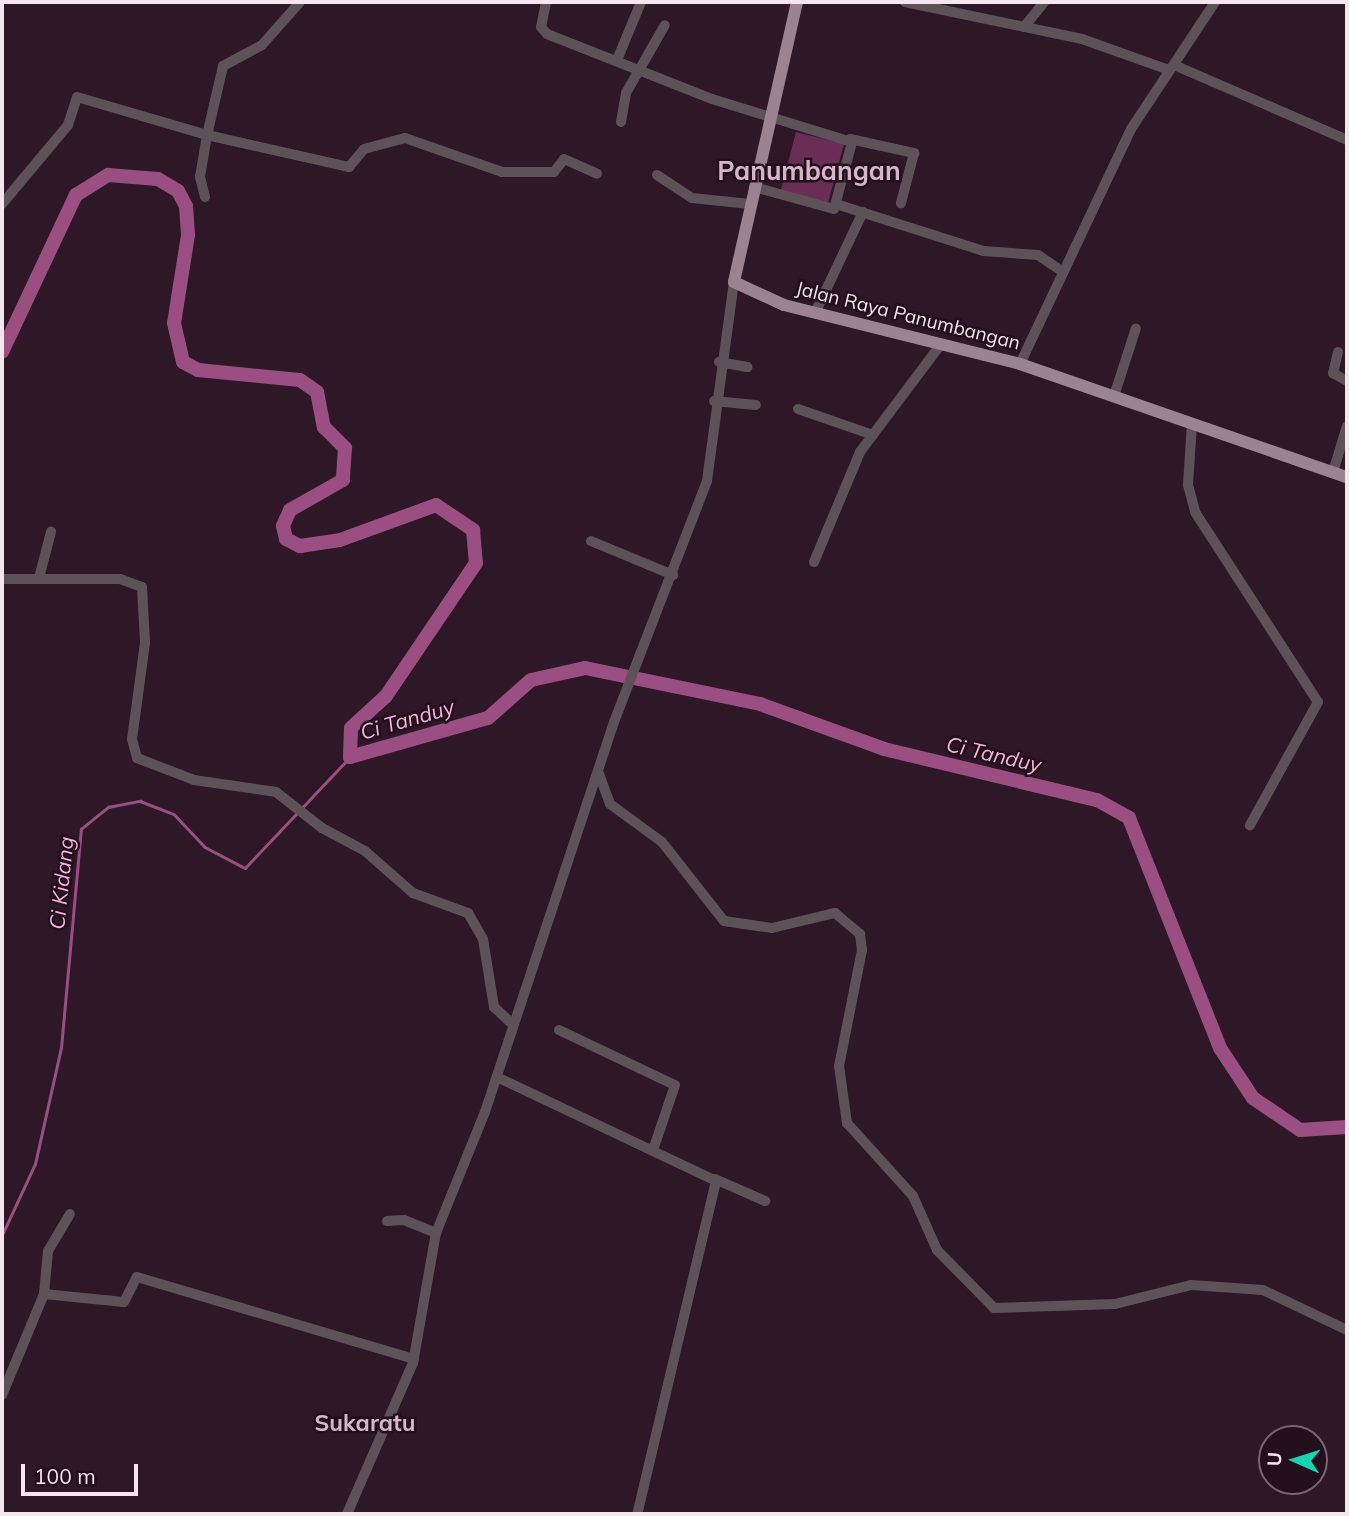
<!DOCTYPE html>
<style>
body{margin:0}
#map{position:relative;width:1349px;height:1516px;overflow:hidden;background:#2e1827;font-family:Mulish,sans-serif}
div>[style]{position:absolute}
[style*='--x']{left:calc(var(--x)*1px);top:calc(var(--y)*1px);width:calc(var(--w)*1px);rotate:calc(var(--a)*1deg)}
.green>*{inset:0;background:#692d56}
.stream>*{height:2.5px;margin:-1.25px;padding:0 1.25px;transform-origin:1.25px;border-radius:1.25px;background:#9a4e81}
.river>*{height:14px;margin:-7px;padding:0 7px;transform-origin:7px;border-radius:7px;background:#9a4e81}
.minor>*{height:10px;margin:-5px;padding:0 5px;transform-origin:5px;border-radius:5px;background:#5e5259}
.major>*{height:12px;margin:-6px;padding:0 6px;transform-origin:6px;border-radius:6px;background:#9b8392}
span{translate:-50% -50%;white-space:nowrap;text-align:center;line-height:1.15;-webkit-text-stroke:5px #240f1d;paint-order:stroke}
.street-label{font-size:19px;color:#f5e5ee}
.water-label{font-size:21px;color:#f4b4dc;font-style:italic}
.quarter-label{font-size:23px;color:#d5b7c9;font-weight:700}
.district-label{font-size:26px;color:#d5b7c9;font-weight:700}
.frame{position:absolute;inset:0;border:4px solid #f5e5ee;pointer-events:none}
.north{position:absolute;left:1258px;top:1425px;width:70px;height:70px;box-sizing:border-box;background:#240f1d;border:2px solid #786571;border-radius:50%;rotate:273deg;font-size:19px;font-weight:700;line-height:28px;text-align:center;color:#f5e5ee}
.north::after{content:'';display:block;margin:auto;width:24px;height:32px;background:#16d5b3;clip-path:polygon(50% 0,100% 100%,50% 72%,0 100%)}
.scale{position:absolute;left:21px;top:1464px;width:117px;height:32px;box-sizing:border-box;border:4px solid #f5e5ee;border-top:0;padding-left:9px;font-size:21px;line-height:24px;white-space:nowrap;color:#f5e5ee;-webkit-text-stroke:5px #240f1d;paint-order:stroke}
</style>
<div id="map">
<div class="green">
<div style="clip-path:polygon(796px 132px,844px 144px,828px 203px,781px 190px)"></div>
</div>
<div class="stream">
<div style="--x:2;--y:1235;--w:78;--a:-65.1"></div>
<div style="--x:35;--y:1164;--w:119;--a:-77.4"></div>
<div style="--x:61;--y:1048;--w:220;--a:-84.8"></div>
<div style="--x:81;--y:829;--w:35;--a:-39"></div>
<div style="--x:108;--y:807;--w:33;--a:-11"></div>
<div style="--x:140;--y:801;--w:36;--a:21"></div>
<div style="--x:174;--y:814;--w:45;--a:46.8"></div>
<div style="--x:205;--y:847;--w:45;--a:27.7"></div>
<div style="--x:245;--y:868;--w:153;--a:-46.6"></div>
</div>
<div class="river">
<div style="--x:2;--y:352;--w:174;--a:-64.8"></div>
<div style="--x:76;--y:195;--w:38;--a:-32"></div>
<div style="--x:108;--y:175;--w:50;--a:4.6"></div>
<div style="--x:158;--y:179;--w:23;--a:31"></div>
<div style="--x:178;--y:191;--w:17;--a:62"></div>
<div style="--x:186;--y:206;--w:29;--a:86"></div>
<div style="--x:188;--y:235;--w:89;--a:99"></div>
<div style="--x:174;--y:323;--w:40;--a:77"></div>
<div style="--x:183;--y:362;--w:17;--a:28"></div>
<div style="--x:198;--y:370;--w:102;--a:5.6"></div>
<div style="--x:300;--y:380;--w:21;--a:35"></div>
<div style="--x:317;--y:392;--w:36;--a:79"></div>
<div style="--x:324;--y:427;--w:30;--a:45"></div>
<div style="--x:345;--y:448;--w:32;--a:94"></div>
<div style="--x:343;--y:480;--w:61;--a:150.5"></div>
<div style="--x:290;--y:510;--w:17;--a:114"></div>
<div style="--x:283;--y:526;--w:13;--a:77"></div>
<div style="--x:286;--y:539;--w:16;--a:27"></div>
<div style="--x:300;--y:546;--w:40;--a:-8.5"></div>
<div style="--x:340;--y:540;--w:102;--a:-20"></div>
<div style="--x:436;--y:505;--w:45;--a:34"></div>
<div style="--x:473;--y:530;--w:33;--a:85"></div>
<div style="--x:476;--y:563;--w:161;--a:124.1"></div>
<div style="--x:386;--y:696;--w:47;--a:137.6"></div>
<div style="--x:351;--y:728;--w:29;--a:92"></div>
<div style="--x:350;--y:757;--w:143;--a:-15.8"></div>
<div style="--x:488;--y:718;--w:57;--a:-41.5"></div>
<div style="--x:531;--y:680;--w:55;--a:-12.5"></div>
<div style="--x:585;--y:668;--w:179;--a:11.6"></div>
<div style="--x:760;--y:704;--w:132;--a:19.9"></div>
<div style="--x:884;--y:749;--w:219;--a:13.5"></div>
<div style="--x:1097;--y:800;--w:37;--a:29"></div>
<div style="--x:1129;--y:818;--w:247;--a:68.4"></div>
<div style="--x:1220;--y:1048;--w:60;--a:56.6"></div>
<div style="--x:1253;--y:1098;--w:57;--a:34.2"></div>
<div style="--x:1300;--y:1130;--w:47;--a:-3.7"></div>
</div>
<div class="minor">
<div style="--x:546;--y:2;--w:25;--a:101"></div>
<div style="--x:541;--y:27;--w:9;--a:49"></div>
<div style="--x:547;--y:34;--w:177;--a:21.5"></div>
<div style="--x:712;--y:99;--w:146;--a:17.1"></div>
<div style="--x:852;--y:142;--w:69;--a:105"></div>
<div style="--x:834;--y:209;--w:83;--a:-164.6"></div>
<div style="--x:905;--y:2;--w:181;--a:11.8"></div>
<div style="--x:1082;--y:39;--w:92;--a:19.6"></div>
<div style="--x:1024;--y:27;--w:32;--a:-51"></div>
<div style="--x:617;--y:60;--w:63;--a:-67.5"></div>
<div style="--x:1174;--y:65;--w:189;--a:23.4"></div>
<div style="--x:621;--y:122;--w:29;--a:-80"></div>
<div style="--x:626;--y:93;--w:78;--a:-60.2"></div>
<div style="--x:850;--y:139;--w:66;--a:12.3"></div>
<div style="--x:914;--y:153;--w:52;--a:104.6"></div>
<div style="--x:657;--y:175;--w:42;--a:33.3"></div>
<div style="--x:692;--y:198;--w:58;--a:5.9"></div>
<div style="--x:205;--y:197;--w:21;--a:-104"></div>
<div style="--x:200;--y:177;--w:43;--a:-80.5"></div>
<div style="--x:207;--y:135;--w:146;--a:12.7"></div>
<div style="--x:349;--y:167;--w:23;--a:-50"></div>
<div style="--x:364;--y:149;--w:42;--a:-15"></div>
<div style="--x:405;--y:138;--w:103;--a:19.3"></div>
<div style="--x:502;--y:172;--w:52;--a:0"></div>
<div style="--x:554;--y:172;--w:16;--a:-52"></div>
<div style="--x:564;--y:159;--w:36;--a:24"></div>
<div style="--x:2;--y:204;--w:103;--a:-50.1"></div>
<div style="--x:68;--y:125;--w:29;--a:-72"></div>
<div style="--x:77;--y:97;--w:135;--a:16.3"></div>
<div style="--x:207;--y:135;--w:71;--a:-76.9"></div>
<div style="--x:223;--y:66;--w:44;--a:-28.3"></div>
<div style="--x:262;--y:45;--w:57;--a:-48.5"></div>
<div style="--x:836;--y:204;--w:154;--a:17.7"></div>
<div style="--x:983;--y:251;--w:55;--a:4.2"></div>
<div style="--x:1038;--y:255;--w:30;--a:34"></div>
<div style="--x:815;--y:313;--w:112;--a:-64.6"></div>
<div style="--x:1338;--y:352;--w:22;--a:103"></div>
<div style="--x:1333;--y:373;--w:16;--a:30"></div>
<div style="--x:719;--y:362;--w:29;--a:10"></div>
<div style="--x:1020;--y:364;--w:260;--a:-64.7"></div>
<div style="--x:1131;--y:129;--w:152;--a:-56.5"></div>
<div style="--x:1114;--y:396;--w:71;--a:-72.1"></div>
<div style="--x:714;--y:401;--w:42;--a:5.4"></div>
<div style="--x:798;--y:409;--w:79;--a:19.1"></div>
<div style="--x:1192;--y:423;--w:62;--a:93.7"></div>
<div style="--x:1188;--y:485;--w:28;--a:75"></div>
<div style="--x:1195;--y:512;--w:226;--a:57.1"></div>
<div style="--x:1318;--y:702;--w:141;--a:118.9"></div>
<div style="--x:1333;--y:472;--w:48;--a:-73.1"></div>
<div style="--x:591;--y:541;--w:89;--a:22.5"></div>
<div style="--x:814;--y:562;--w:119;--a:-67.3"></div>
<div style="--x:860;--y:452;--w:135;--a:-53.1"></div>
<div style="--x:39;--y:578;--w:48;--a:-75.4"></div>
<div style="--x:2;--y:579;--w:118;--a:0"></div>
<div style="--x:120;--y:579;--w:23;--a:20"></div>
<div style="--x:142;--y:587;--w:56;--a:86.9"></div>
<div style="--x:145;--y:643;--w:97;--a:97.7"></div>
<div style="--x:132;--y:739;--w:20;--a:75"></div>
<div style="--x:137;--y:758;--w:61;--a:21.1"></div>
<div style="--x:194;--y:780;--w:83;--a:8.3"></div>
<div style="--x:276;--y:792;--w:58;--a:38"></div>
<div style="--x:322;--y:828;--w:49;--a:28.1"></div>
<div style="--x:365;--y:851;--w:64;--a:41.2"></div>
<div style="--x:413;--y:893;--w:59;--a:20"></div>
<div style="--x:468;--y:913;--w:30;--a:60"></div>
<div style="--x:483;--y:939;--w:69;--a:80.8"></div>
<div style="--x:494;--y:1007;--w:26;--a:43"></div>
<div style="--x:598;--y:771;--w:35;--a:70"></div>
<div style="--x:610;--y:804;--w:64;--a:36.2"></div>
<div style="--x:662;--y:842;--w:100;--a:51.9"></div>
<div style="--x:724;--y:921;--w:49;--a:8.3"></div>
<div style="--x:772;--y:928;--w:65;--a:-13.4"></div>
<div style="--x:835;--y:913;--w:33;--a:40"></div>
<div style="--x:860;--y:934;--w:16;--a:83"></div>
<div style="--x:862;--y:950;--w:118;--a:101.2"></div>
<div style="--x:839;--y:1066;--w:58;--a:82"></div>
<div style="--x:847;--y:1123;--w:98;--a:47.9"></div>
<div style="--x:913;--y:1196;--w:59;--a:66"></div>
<div style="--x:937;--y:1250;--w:81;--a:45.5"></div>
<div style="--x:994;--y:1308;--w:121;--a:-1.9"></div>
<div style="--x:1115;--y:1304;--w:78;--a:-14"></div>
<div style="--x:1191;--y:1285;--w:72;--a:4"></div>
<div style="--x:1263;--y:1290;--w:93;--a:25.5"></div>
<div style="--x:559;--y:1030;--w:128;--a:25.4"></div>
<div style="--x:675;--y:1085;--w:65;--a:108.7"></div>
<div style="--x:497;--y:1077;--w:242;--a:25.4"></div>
<div style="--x:716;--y:1181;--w:342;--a:103.3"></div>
<div style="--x:715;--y:1179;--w:55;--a:23.7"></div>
<div style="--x:387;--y:1221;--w:17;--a:-3"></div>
<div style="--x:404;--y:1220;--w:35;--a:22"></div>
<div style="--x:44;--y:1294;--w:80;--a:5.7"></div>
<div style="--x:124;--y:1302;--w:28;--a:-63"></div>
<div style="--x:137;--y:1277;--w:289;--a:16.5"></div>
<div style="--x:2;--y:1395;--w:109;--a:-67.4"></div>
<div style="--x:44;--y:1294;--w:43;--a:-84.7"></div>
<div style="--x:48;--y:1251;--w:43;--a:-59.3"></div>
<div style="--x:347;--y:1514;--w:165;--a:-66.4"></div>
<div style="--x:413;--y:1363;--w:132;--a:-80"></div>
<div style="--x:436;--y:1233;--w:131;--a:-68"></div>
<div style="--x:485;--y:1112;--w:411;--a:-71.7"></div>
<div style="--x:614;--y:722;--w:258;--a:-68.9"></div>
<div style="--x:707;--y:481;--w:201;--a:-82.3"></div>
</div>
<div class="major">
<div style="--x:797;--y:2;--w:287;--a:102.7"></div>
<div style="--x:734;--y:282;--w:55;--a:24.7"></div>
<div style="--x:784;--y:305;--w:243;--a:14"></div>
<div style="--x:1020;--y:364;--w:346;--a:19.1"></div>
</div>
<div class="street-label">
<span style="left:908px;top:316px;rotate:14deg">Jalan Raya Panumbangan</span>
</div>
<div class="water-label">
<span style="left:407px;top:719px;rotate:-16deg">Ci Tanduy</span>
<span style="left:994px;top:754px;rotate:13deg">Ci Tanduy</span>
<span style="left:61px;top:883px;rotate:-84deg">Ci Kidang</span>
</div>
<div class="quarter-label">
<span style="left:365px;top:1423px">Sukaratu</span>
</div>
<div class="district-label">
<span style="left:809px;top:171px">Panumbangan</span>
</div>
<div class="frame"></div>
<div class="north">U</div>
<div class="scale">100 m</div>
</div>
